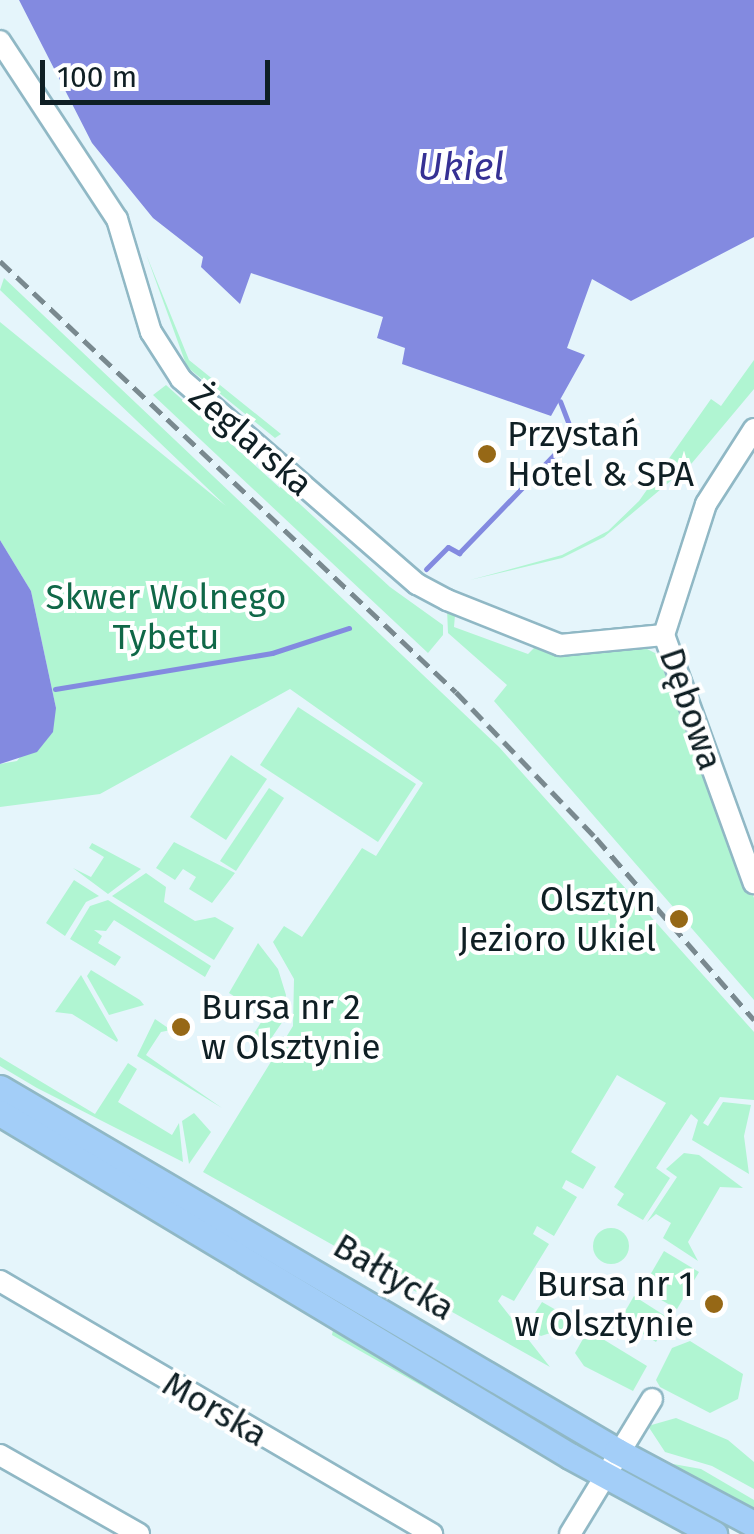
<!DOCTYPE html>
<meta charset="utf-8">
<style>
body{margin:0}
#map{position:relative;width:754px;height:1534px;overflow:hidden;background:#e5f5fb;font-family:"Fira Sans",sans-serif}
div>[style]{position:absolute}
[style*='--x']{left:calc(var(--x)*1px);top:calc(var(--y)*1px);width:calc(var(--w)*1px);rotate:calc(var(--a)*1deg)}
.green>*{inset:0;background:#b0f5d2}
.round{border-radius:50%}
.water>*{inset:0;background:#838ae0}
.stream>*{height:5px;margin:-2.5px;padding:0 2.5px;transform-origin:2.5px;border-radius:2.5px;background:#838ae0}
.roads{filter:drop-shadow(2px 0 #90b8c5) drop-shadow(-2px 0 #90b8c5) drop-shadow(0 2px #90b8c5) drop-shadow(0 -2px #90b8c5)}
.minor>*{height:20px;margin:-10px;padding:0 10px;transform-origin:10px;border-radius:10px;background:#fff}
.major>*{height:25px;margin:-12.5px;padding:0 12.5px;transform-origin:12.5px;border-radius:12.5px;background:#a3cef8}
.rail>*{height:5px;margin-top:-2.5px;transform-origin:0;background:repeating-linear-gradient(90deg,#79898f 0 15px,transparent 0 23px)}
.dots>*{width:28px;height:28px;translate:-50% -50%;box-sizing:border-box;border:5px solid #fff;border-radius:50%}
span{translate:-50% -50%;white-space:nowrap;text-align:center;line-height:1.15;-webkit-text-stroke:8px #fff;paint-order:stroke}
.poi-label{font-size:35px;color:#0f1f24}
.left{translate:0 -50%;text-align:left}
.right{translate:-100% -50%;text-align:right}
.street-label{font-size:35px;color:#0f1f24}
.park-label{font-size:35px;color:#106848}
.water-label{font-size:38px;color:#363194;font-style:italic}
.scale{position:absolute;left:40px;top:60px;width:230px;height:45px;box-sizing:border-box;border:5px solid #0f1f24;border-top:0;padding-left:12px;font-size:30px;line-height:35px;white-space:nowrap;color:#0f1f24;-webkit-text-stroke:8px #fff;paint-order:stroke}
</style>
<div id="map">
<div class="green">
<div style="clip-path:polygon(146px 254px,189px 360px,281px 434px,275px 438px,187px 367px)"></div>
<div style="clip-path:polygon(4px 278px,499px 747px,754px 1032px,754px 1100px,720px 1097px,703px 1123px,708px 1126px,723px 1102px,751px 1105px,744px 1136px,749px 1174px,692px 1140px,698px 1120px,691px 1114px,656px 1168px,670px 1178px,643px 1220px,617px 1205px,624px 1194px,614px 1187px,666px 1103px,617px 1075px,571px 1152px,596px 1167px,583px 1189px,566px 1180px,562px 1188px,577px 1197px,554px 1236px,537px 1226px,533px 1234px,549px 1244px,514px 1301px,502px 1295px,498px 1301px,550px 1367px,203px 1172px,293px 1026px,294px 979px,273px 942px,284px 926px,302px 937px,362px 848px,376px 856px,423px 783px,290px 689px,100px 794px,0 807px,0 764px,17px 761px,56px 708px,31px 591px,0 540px,0 322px,226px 506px,0 290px)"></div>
<div style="clip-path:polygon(754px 360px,754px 389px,692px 463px,604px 537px,562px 558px,470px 580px,562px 555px,608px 531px,639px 501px,711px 399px,721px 406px)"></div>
<div style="clip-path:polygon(166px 385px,280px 488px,283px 477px,291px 483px,289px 494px,390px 587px,443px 625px,443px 635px,428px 653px,153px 395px)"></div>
<div style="clip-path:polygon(447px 609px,455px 615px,454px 627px,528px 654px,538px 644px,639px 645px,657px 654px,754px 898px,754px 1000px,494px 701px,507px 685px,448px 633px)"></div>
<div style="clip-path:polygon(298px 707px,416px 784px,378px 842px,260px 765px)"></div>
<div style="clip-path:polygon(231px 755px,267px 779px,226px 840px,190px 817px)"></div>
<div style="clip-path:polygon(269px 788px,284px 798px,236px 871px,220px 861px)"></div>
<div style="clip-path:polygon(174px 842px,235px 873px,212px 903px,189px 889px,196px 877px,183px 869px,175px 880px,156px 868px)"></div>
<div style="clip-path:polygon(92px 843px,141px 869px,108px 894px,73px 868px,91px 877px,104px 857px,89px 848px)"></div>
<div style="clip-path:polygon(146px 873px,166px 887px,164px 902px,195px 921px,215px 917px,234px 928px,214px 960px,112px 896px)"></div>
<div style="clip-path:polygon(74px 880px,99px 896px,86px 902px,65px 936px,46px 923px)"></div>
<div style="clip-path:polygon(108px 900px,211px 966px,205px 977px,114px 920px,106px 931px,94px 930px,102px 936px,98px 943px,121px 957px,115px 966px,70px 939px,90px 906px)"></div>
<div style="clip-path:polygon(258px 943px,278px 969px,286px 995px,283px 1021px,268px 1043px,259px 1045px,250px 1040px,265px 1016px,229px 993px)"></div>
<div style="clip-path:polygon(91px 970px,140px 1000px,144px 1005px,109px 1015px,87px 976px)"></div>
<div style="clip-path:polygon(81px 975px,118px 1040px,117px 1042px,72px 1014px,55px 1012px)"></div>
<div style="clip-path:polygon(155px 1019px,171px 1030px,161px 1032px,146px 1055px,222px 1108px,137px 1056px)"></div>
<div style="clip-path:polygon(0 1057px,95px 1114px,128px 1063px,137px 1069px,118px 1102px,172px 1135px,179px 1123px,183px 1162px,37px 1088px,0 1066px)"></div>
<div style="clip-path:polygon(194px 1113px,211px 1132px,189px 1164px,182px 1121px)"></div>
<div style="clip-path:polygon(684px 1153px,699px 1155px,743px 1188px,720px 1187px,688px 1242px,698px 1261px,663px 1238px,671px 1223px,656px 1214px,647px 1222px,677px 1177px,666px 1169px)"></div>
<div class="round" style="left:593px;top:1228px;width:36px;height:36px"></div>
<div style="clip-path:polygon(664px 1251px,699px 1272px,677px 1309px,642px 1289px)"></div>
<div style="clip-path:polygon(634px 1296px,670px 1319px,656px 1342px,620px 1320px)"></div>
<div style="clip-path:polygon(542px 1302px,579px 1323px,578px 1324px,541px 1336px,533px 1332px,530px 1321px)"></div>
<div style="clip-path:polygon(333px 1330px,349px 1336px,560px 1464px,332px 1335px)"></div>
<div style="clip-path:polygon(588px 1330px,647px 1366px,633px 1391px,584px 1366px,575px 1353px)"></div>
<div style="clip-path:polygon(690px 1341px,743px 1374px,738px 1399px,710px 1413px,660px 1387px,656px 1380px,672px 1348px)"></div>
<div style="clip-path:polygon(676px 1418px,728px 1440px,754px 1462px,754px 1489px,712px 1466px,665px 1452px,648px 1426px)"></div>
<div style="clip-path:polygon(662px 1462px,701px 1469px,754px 1500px,754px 1515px)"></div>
</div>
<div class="water">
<div style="clip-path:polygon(19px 0,754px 0,754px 237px,631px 301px,592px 279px,567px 348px,585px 355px,551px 416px,402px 364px,405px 348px,377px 338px,383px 317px,251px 273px,240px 304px,201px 267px,203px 257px,153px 218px,92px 143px)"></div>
<div style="clip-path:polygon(0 540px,31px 591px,56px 708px,53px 732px,37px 752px,0 764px)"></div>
</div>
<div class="stream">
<div style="--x:426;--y:569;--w:31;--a:-45"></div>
<div style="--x:448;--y:547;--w:13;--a:29"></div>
<div style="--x:459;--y:553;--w:164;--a:-46"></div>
<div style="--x:573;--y:435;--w:36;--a:-111"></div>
<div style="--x:55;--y:689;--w:220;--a:-9.4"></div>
<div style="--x:272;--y:653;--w:81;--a:-18"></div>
</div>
<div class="roads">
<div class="minor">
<div style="--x:0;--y:41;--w:213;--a:56.7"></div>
<div style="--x:117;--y:219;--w:118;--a:73.3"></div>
<div style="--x:151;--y:332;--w:56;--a:57.4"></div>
<div style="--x:181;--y:379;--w:313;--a:41"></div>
<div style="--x:417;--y:584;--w:34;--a:28"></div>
<div style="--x:447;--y:600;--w:122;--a:21.7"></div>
<div style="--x:560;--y:645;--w:104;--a:-5.5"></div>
<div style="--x:754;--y:429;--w:89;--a:122.6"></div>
<div style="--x:706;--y:504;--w:138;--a:107.8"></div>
<div style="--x:664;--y:635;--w:264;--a:70.1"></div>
<div style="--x:0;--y:1281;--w:501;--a:30.36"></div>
<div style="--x:0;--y:1455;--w:160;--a:29.6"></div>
<div style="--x:570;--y:1534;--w:158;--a:-58.7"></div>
</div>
<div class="major">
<div style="--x:0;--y:1088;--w:716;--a:30.47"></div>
<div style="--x:617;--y:1451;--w:155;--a:28.1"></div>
<div style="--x:0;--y:1113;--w:665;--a:31.04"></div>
<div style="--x:570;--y:1456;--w:164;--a:28.4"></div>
</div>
</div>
<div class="rail">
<div style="--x:0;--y:261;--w:627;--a:43.39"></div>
<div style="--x:456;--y:692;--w:202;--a:46.2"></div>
<div style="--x:596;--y:838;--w:241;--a:49"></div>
</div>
<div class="dots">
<div style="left:487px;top:454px;background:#966816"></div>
<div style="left:679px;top:919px;background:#966816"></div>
<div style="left:181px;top:1027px;background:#966816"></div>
<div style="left:714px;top:1304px;background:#966816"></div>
</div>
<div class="poi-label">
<span class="left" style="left:507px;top:454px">Przystań<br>Hotel &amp; SPA</span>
<span class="right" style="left:656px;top:919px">Olsztyn<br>Jezioro Ukiel</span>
<span class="left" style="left:201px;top:1027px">Bursa nr 2<br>w Olsztynie</span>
<span class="right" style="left:694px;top:1304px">Bursa nr 1<br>w Olsztynie</span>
</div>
<div class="street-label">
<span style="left:251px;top:440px;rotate:41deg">Żeglarska</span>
<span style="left:691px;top:709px;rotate:71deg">Dębowa</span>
<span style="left:394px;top:1277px;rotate:31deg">Bałtycka</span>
<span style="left:215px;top:1409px;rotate:30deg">Morska</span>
</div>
<div class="park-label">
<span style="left:166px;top:617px">Skwer Wolnego<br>Tybetu</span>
</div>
<div class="water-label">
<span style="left:461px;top:168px">Ukiel</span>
</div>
<div class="scale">100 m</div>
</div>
